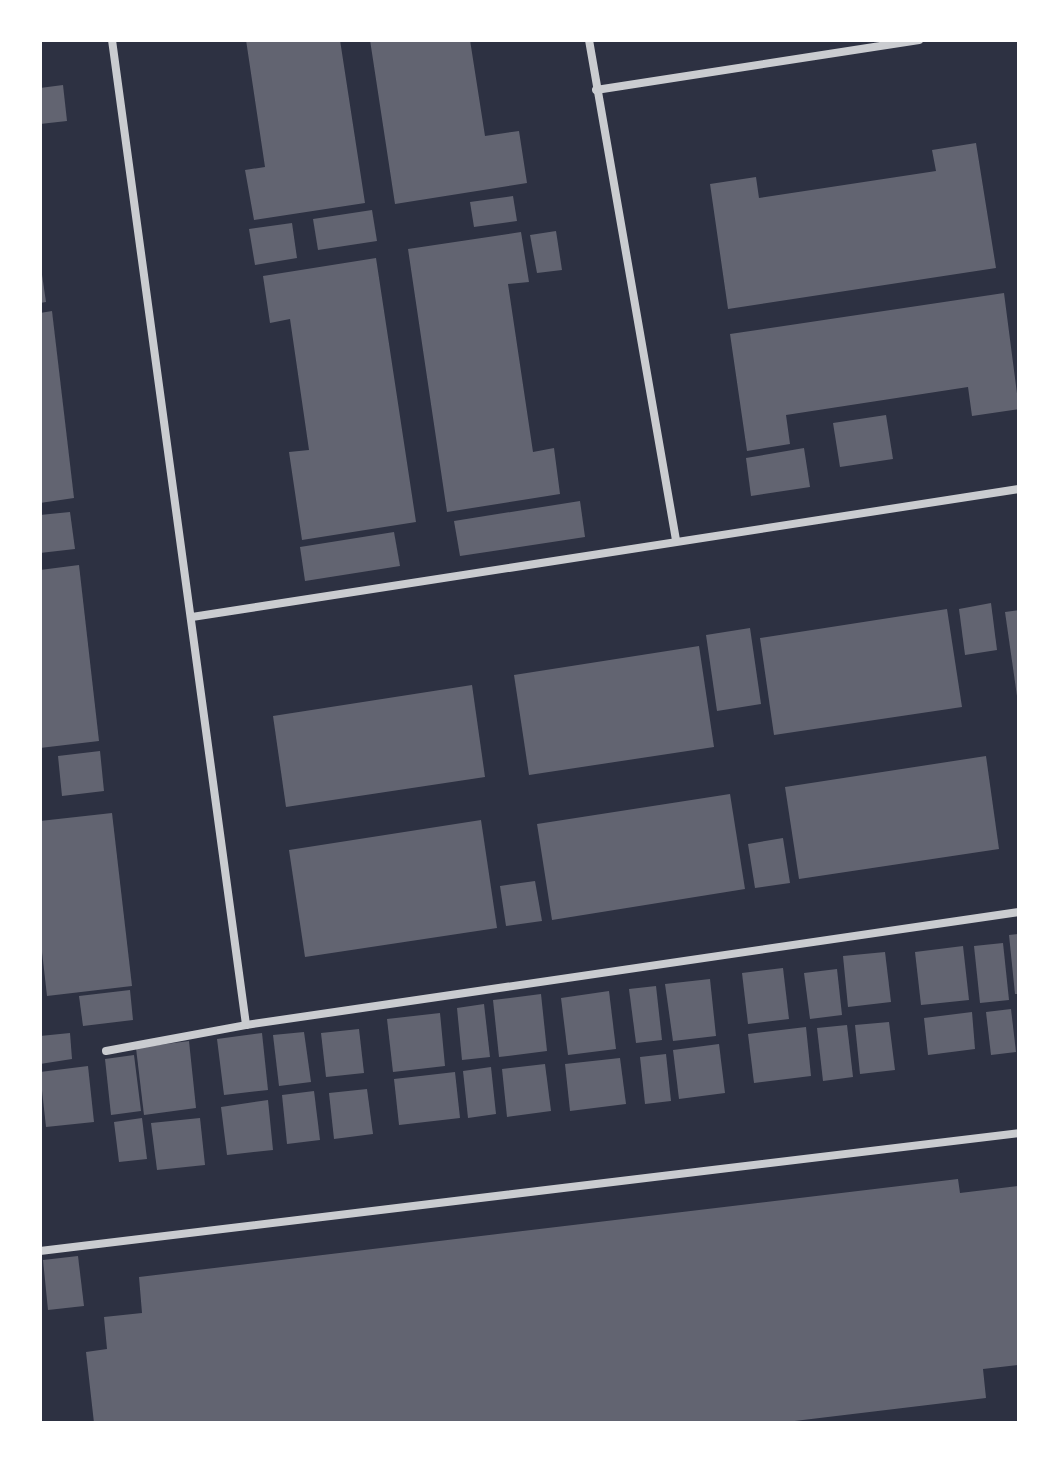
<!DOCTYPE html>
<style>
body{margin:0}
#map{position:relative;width:1059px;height:1463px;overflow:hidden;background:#2d3142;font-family:Signika,sans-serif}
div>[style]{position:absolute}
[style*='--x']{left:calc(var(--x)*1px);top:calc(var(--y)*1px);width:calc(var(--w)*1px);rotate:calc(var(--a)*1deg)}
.building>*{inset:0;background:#626471}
.minor>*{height:8px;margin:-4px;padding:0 4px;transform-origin:4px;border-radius:4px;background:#caccd0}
span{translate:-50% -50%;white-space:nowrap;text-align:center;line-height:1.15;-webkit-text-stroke:6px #fff;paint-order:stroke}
.frame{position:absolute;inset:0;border:42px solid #fff;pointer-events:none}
</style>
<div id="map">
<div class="building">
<div style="clip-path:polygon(246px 40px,340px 40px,365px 203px,254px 220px,245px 170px,265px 167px)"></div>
<div style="clip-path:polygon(370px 40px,470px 40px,485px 136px,519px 131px,527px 183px,395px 204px)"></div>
<div style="clip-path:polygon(63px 85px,67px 121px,40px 124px,40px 88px)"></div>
<div style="clip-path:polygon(976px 143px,996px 268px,728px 309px,710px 184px,756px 177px,759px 198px,936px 171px,932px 150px)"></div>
<div style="clip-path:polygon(513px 196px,517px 221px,474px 227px,470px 202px)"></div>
<div style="clip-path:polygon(372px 210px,377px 241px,318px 250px,313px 219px)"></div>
<div style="clip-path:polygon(292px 223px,297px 258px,255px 265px,249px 229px)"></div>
<div style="clip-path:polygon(556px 231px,562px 270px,537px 273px,530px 235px)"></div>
<div style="clip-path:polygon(521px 232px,529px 282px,508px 284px,533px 452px,554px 448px,560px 494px,447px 512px,408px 249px)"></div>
<div style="clip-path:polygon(376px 258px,416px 522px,302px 540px,289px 452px,309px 450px,290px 319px,270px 323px,263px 276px)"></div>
<div style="clip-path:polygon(40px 261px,46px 302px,40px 303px)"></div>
<div style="clip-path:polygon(1004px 293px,1019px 409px,972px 416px,968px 387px,786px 415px,790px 444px,747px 451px,730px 334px)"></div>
<div style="clip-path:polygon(52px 311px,74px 498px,40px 503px,40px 313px)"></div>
<div style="clip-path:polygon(886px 415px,893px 459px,840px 467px,833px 423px)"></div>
<div style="clip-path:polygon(804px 448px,810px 487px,751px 496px,746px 458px)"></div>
<div style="clip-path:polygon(580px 501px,585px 537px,460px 556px,454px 521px)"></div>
<div style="clip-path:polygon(70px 512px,75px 549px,40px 553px,40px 515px)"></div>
<div style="clip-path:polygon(394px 532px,400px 566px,305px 581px,300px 547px)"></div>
<div style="clip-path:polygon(79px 565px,99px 741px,40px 748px,40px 570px)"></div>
<div style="clip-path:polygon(991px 603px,997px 650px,965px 655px,959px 609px)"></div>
<div style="clip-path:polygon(947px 609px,962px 707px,774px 735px,760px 638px)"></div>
<div style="clip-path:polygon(1019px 610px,1019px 696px,1017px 696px,1005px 612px)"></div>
<div style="clip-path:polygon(750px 628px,761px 704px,717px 711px,706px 635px)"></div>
<div style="clip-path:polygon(699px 646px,714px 747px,529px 775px,514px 675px)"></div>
<div style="clip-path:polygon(472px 685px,485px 777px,286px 807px,273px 716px)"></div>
<div style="clip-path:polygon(100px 751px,104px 791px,62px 796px,58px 756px)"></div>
<div style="clip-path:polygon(986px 756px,999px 849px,799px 879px,785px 787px)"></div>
<div style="clip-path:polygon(730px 794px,745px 889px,552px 920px,537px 824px)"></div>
<div style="clip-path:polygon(112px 813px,132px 986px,47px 996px,40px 934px,40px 821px)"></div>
<div style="clip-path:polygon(481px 820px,497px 928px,305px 957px,289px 850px)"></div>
<div style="clip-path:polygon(783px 838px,790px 883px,755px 888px,748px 844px)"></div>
<div style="clip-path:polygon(535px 881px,542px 921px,506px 926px,500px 886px)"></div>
<div style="clip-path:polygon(1019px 934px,1019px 994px,1015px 994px,1009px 935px)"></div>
<div style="clip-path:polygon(1003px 943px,1009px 1000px,980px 1003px,974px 946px)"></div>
<div style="clip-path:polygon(963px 946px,969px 1000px,921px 1005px,915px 952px)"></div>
<div style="clip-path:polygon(885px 952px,891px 1002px,848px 1007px,843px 956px)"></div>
<div style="clip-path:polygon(783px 968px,789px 1019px,748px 1024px,742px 973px)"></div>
<div style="clip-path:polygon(837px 969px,842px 1015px,810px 1019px,804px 973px)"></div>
<div style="clip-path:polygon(710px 979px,716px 1036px,673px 1041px,665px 984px)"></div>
<div style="clip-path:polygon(656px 986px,662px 1040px,636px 1043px,629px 989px)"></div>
<div style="clip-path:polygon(130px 990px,133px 1020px,83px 1026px,79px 996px)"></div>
<div style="clip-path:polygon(609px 991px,616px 1049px,568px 1055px,561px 998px)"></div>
<div style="clip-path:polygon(541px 994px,547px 1051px,499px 1057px,493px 1000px)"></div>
<div style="clip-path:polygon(484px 1004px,490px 1057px,462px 1060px,457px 1008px)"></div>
<div style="clip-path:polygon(1011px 1009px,1016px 1052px,991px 1055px,986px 1012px)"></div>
<div style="clip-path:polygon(972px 1012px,975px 1049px,928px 1055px,924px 1018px)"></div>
<div style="clip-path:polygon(440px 1013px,445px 1066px,393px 1072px,387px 1019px)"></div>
<div style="clip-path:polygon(889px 1022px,895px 1070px,860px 1074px,855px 1025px)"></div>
<div style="clip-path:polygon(847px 1025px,853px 1077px,823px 1081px,817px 1028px)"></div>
<div style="clip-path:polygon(806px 1027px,811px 1076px,754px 1083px,748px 1034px)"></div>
<div style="clip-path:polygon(359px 1029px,364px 1073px,326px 1077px,321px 1033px)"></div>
<div style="clip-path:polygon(304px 1032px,311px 1082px,279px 1086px,273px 1035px)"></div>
<div style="clip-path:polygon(70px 1033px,72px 1059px,40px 1064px,40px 1036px)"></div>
<div style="clip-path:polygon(262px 1033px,268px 1090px,224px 1095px,217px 1039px)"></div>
<div style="clip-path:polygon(189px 1041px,196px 1108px,144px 1115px,136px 1048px)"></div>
<div style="clip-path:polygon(719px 1044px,725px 1093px,679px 1099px,673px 1050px)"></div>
<div style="clip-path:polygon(666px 1054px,671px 1101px,645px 1104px,640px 1057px)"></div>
<div style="clip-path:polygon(134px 1055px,141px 1111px,111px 1115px,105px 1059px)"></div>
<div style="clip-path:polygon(620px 1058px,626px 1104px,570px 1111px,565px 1064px)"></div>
<div style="clip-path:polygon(545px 1064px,551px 1111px,507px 1117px,502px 1069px)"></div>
<div style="clip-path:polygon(88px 1066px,94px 1122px,46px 1127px,40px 1072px)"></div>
<div style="clip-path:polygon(491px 1067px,496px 1114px,468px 1118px,463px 1071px)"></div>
<div style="clip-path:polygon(455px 1072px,460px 1118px,399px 1125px,394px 1079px)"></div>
<div style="clip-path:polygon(367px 1089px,373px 1134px,334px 1139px,329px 1093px)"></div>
<div style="clip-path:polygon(314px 1091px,320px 1140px,287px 1144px,282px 1095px)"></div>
<div style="clip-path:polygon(268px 1100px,273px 1150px,227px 1155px,221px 1107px)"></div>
<div style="clip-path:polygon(142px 1118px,147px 1159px,119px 1162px,114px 1122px)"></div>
<div style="clip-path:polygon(200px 1118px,205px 1165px,157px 1170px,151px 1123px)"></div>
<div style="clip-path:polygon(958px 1179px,960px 1193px,1019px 1186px,1019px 1365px,983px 1369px,986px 1398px,778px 1423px,94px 1423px,86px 1352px,107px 1349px,104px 1317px,142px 1313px,139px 1277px)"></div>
<div style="clip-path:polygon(78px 1256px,84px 1306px,48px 1310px,43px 1260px)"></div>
</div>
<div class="minor">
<div style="--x:112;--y:40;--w:994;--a:82.25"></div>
<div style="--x:589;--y:40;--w:508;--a:80.13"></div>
<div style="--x:596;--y:90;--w:327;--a:-8.8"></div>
<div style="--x:192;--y:617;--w:837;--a:-8.8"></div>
<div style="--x:106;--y:1051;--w:142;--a:-10.5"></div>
<div style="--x:246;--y:1025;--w:781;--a:-8.32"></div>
<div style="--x:40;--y:1251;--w:986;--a:-6.87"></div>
</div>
<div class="frame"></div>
</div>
